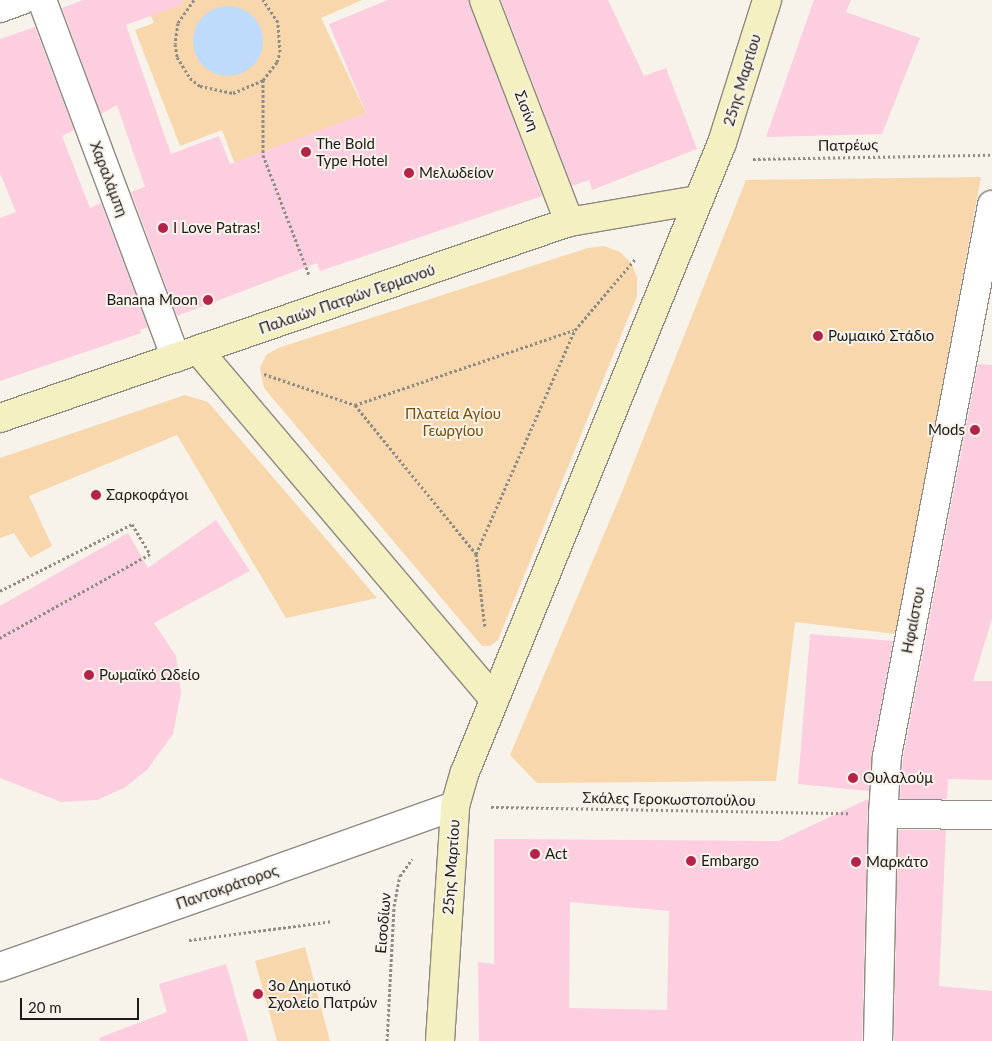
<!DOCTYPE html>
<meta charset="utf-8">
<style>
body{margin:0}
#map{position:relative;width:992px;height:1041px;overflow:hidden;background:#f7f2ea;font-family:Lato,sans-serif}
div>[style]{position:absolute}
[style*='--x']{left:calc(var(--x)*1px);top:calc(var(--y)*1px);width:calc(var(--w)*1px);rotate:calc(var(--a)*1deg)}
.green>*{inset:0;background:#f7d7ab}
.water>*{inset:0;background:#bedbfc}
.round{border-radius:50%}
.building>*{inset:0;background:#fccedf}
.path>*{height:3px;margin-top:-1.5px;transform-origin:0;background:repeating-linear-gradient(90deg,#8f8b85 0 2.5px,transparent 0 5px)}
.roads{filter:drop-shadow(1px 0 #8e8982) drop-shadow(-1px 0 #8e8982) drop-shadow(0 1px #8e8982) drop-shadow(0 -1px #8e8982)}
.pedestrian>*{height:28px;margin:-14px;padding:0 14px;transform-origin:14px;border-radius:14px;background:#fff}
.minor>*{height:28px;margin:-14px;padding:0 14px;transform-origin:14px;border-radius:14px;background:#fff}
.tertiary>*{height:28px;margin:-14px;padding:0 14px;transform-origin:14px;border-radius:14px;background:#fff}
.secondary>*{height:28px;margin:-14px;padding:0 14px;transform-origin:14px;border-radius:14px;background:#f5f0c2}
.dots>*{width:14px;height:14px;translate:-50% -50%;box-sizing:border-box;border:2px solid #f7f2ea;border-radius:50%}
span{translate:-50% -50%;white-space:nowrap;text-align:center;line-height:1.15;-webkit-text-stroke:4px #f7f2ea;paint-order:stroke}
.street-label{font-size:15px;color:#1d1b18}
.poi-label{font-size:15px;color:#1d1b18}
.left{translate:0 -50%;text-align:left}
.right{translate:-100% -50%;text-align:right}
.park-label{font-size:15px;color:#774e00}
.scale{position:absolute;left:20px;top:998px;width:119px;height:22px;box-sizing:border-box;border:2px solid #1d1b18;border-top:0;padding-left:6px;font-size:15px;line-height:18px;white-space:nowrap;color:#1d1b18;-webkit-text-stroke:4px #f7f2ea;paint-order:stroke}
</style>
<div id="map">
<div class="green">
<div style="clip-path:polygon(144px 0,362px 0,321px 18px,366px 113px,236px 167px,222px 130px,180px 146px,135px 30px,154px 23px)"></div>
<div style="clip-path:polygon(981px 177px,896px 634px,795px 622px,776px 781px,537px 783px,510px 755px,622px 492px,746px 180px)"></div>
<div style="clip-path:polygon(604px 246px,620px 252px,631px 263px,637px 277px,637px 296px,498px 640px,490px 646px,482px 646px,264px 388px,260px 368px,266px 355px,278px 348px,588px 248px)"></div>
<div style="clip-path:polygon(185px 395px,208px 402px,377px 598px,286px 618px,177px 435px,29px 496px,52px 546px,30px 558px,14px 533px,0 538px,0 458px)"></div>
<div style="clip-path:polygon(305px 947px,330px 1041px,277px 1041px,255px 961px)"></div>
</div>
<div class="water">
<div class="round" style="left:193px;top:6px;width:70px;height:70px"></div>
</div>
<div class="building">
<div style="clip-path:polygon(83px 0,182px 0,183px 4px,126px 25px,171px 154px,219px 136px,230px 164px,366px 113px,329px 24px,388px 0,469px 0,542px 196px,320px 271px,317px 263px,177px 316px,131px 192px,145px 187px,117px 105px,101px 114px,62px 8px)"></div>
<div style="clip-path:polygon(501px 0,608px 0,644px 76px,666px 68px,697px 149px,592px 190px,589px 180px,572px 186px)"></div>
<div style="clip-path:polygon(814px 0,851px 0,846px 12px,920px 38px,882px 134px,766px 137px)"></div>
<div style="clip-path:polygon(35px 27px,74px 130px,62px 136px,90px 208px,101px 203px,148px 327px,140px 330px,141px 333px,0 381px,0 218px,16px 212px,0 173px,0 39px)"></div>
<div style="clip-path:polygon(978px 364px,992px 365px,992px 619px,973px 681px,992px 681px,992px 780px,948px 779px,947px 799px,900px 799px,903px 758px)"></div>
<div style="clip-path:polygon(216px 520px,250px 571px,154px 623px,176px 656px,181px 693px,173px 734px,147px 770px,124px 788px,97px 800px,61px 802px,0 778px,0 606px,128px 533px,148px 568px)"></div>
<div style="clip-path:polygon(810px 634px,893px 641px,872px 753px,869px 791px,798px 784px)"></div>
<div style="clip-path:polygon(evenodd,868px 799px,862px 1041px,479px 1041px,478px 962px,494px 964px,494px 839px,779px 841px,868px 799px,570px 902px,669px 911px,667px 1010px,569px 1008px,570px 902px)"></div>
<div style="clip-path:polygon(898px 830px,946px 830px,939px 986px,992px 991px,992px 1041px,894px 1041px)"></div>
<div style="clip-path:polygon(226px 964px,248px 1041px,100px 1041px,99px 1038px,167px 1012px,159px 984px)"></div>
</div>
<div class="path">
<div style="--x:194;--y:0;--w:28;--a:125"></div>
<div style="--x:178;--y:23;--w:21;--a:98"></div>
<div style="--x:175;--y:44;--w:13;--a:81"></div>
<div style="--x:177;--y:57;--w:25;--a:58"></div>
<div style="--x:190;--y:78;--w:13;--a:39"></div>
<div style="--x:200;--y:86;--w:34;--a:12"></div>
<div style="--x:233;--y:93;--w:33;--a:-23"></div>
<div style="--x:263;--y:80;--w:23;--a:-52"></div>
<div style="--x:277;--y:62;--w:10;--a:-73"></div>
<div style="--x:280;--y:52;--w:30;--a:-94"></div>
<div style="--x:278;--y:22;--w:27;--a:-124"></div>
<div style="--x:263;--y:80;--w:75;--a:90"></div>
<div style="--x:263;--y:155;--w:129;--a:69"></div>
<div style="--x:753;--y:159;--w:239;--a:-1"></div>
<div style="--x:264;--y:374;--w:96;--a:18.8"></div>
<div style="--x:355;--y:405;--w:192;--a:50.9"></div>
<div style="--x:476;--y:554;--w:74;--a:83"></div>
<div style="--x:355;--y:405;--w:231;--a:-18.9"></div>
<div style="--x:476;--y:554;--w:245;--a:-66.2"></div>
<div style="--x:575;--y:330;--w:94;--a:-49.7"></div>
<div style="--x:0;--y:591;--w:148;--a:-26.9"></div>
<div style="--x:132;--y:524;--w:35;--a:59"></div>
<div style="--x:150;--y:554;--w:172;--a:150.8"></div>
<div style="--x:491;--y:807;--w:358;--a:1"></div>
<div style="--x:189;--y:940;--w:145;--a:-7.5"></div>
<div style="--x:387;--y:1041;--w:135;--a:-87"></div>
<div style="--x:394;--y:906;--w:31;--a:-79"></div>
<div style="--x:400;--y:876;--w:21;--a:-55"></div>
</div>
<div class="roads">
<div class="pedestrian">
<div style="--x:883;--y:814;--w:109;--a:0.5"></div>
<div style="--x:272;--y:871;--w:194;--a:-19.6"></div>
<div style="--x:878;--y:1041;--w:227;--a:-88.7"></div>
<div style="--x:883;--y:814;--w:58;--a:-86.1"></div>
<div style="--x:887;--y:756;--w:561;--a:-79.21"></div>
</div>
<div class="minor">
<div style="--x:42;--y:0;--w:382;--a:69.5"></div>
<div style="--x:0;--y:967;--w:288;--a:-19.4"></div>
</div>
<div class="tertiary">
<div style="--x:0;--y:8;--w:23;--a:-20"></div>
</div>
<div class="secondary">
<div style="--x:484;--y:0;--w:238;--a:69"></div>
<div style="--x:198;--y:350;--w:458;--a:49.7"></div>
<div style="--x:0;--y:418;--w:602;--a:-19.01"></div>
<div style="--x:569;--y:222;--w:131;--a:-9.7"></div>
<div style="--x:440;--y:1041;--w:235;--a:-86.3"></div>
<div style="--x:455;--y:806;--w:35;--a:-74"></div>
<div style="--x:465;--y:772;--w:679;--a:-67.78"></div>
<div style="--x:722;--y:143;--w:150;--a:-72.5"></div>
</div>
</div>
<div class="dots">
<div style="left:306px;top:152px;background:#b4234a"></div>
<div style="left:409px;top:173px;background:#b4234a"></div>
<div style="left:163px;top:228px;background:#b4234a"></div>
<div style="left:208px;top:300px;background:#b4234a"></div>
<div style="left:818px;top:336px;background:#b4234a"></div>
<div style="left:975px;top:430px;background:#b4234a"></div>
<div style="left:96px;top:495px;background:#b4234a"></div>
<div style="left:89px;top:675px;background:#b4234a"></div>
<div style="left:853px;top:778px;background:#b4234a"></div>
<div style="left:535px;top:854px;background:#b4234a"></div>
<div style="left:691px;top:861px;background:#b4234a"></div>
<div style="left:856px;top:862px;background:#b4234a"></div>
<div style="left:258px;top:994px;background:#b4234a"></div>
</div>
<div class="street-label">
<span style="left:742px;top:80px;rotate:-73deg">25ης Μαρτίου</span>
<span style="left:527px;top:111px;rotate:69deg">Σισίνη</span>
<span style="left:848px;top:145px;rotate:-1deg">Πατρέως</span>
<span style="left:109px;top:179px;rotate:69deg">Χαραλάμπη</span>
<span style="left:347px;top:299px;rotate:-19deg">Παλαιών Πατρών Γερμανού</span>
<span style="left:913px;top:620px;rotate:-79deg">Ηφαίστου</span>
<span style="left:669px;top:799px;rotate:1deg">Σκάλες Γεροκωστοπούλου</span>
<span style="left:451px;top:867px;rotate:-86deg">25ης Μαρτίου</span>
<span style="left:227px;top:887px;rotate:-19deg">Παντοκράτορος</span>
<span style="left:383px;top:923px;rotate:-85deg">Εισοδίων</span>
</div>
<div class="poi-label">
<span class="left" style="left:316px;top:152px">The Bold<br>Type Hotel</span>
<span class="left" style="left:419px;top:173px">Μελωδείον</span>
<span class="left" style="left:173px;top:228px">I Love Patras!</span>
<span class="right" style="left:198px;top:300px">Banana Moon</span>
<span class="left" style="left:828px;top:336px">Ρωμαικό Στάδιο</span>
<span class="right" style="left:965px;top:430px">Mods</span>
<span class="left" style="left:106px;top:495px">Σαρκοφάγοι</span>
<span class="left" style="left:99px;top:675px">Ρωμαϊκό Ωδείο</span>
<span class="left" style="left:863px;top:778px">Ουλαλούμ</span>
<span class="left" style="left:545px;top:854px">Act</span>
<span class="left" style="left:701px;top:861px">Embargo</span>
<span class="left" style="left:866px;top:862px">Μαρκάτο</span>
<span class="left" style="left:268px;top:994px">3ο Δημοτικό<br>Σχολείο Πατρών</span>
</div>
<div class="park-label">
<span style="left:453px;top:422px">Πλατεία Αγίου<br>Γεωργίου</span>
</div>
<div class="scale">20 m</div>
</div>
